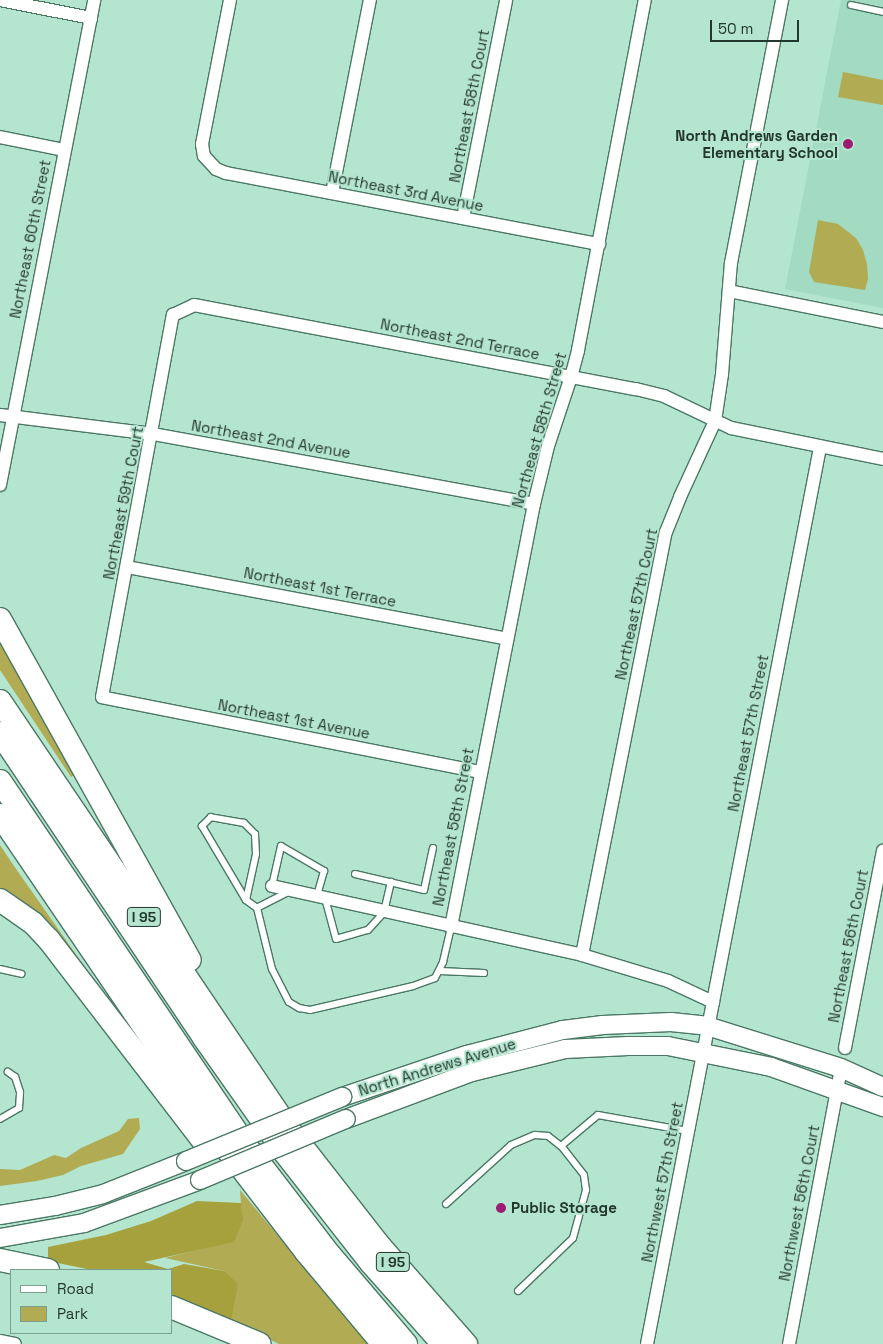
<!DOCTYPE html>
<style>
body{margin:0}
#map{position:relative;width:883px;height:1344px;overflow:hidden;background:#b4e5cf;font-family:"Space Grotesk",sans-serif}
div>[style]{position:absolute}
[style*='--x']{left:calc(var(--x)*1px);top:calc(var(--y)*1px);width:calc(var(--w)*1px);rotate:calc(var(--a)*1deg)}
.built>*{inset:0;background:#a2dbc2}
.green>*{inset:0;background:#b1ac54}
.forest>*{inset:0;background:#a6a13d}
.roads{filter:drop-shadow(1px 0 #4b7865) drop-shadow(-1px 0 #4b7865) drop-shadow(0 1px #4b7865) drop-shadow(0 -1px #4b7865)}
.service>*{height:6px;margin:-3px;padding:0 3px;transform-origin:3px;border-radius:3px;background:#fff}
.minor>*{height:12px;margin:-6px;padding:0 6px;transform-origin:6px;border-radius:6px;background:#fff}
.secondary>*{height:18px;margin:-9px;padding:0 9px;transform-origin:9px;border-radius:9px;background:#fff}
.motorway>*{height:22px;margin:-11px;padding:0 11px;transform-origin:11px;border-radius:11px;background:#fff}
.bridges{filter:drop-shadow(1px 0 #4b7865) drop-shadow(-1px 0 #4b7865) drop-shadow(0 1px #4b7865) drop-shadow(0 -1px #4b7865)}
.secondary-bridge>*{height:18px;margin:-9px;padding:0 9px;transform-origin:9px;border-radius:9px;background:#fff}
.dots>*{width:14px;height:14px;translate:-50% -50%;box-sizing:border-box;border:2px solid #b4e5cf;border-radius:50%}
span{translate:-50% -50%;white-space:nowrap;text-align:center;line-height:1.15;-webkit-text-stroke:4px #b4e5cf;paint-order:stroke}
.shield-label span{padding:1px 4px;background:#b4e5cf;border:1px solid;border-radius:4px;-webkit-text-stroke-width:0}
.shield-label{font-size:14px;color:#24372f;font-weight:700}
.street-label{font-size:15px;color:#24372f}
.poi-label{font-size:15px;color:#24372f;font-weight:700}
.right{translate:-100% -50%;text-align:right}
.left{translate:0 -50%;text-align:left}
.legend{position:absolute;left:10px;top:1269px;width:162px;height:65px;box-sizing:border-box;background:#b4e5cf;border:1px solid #7a9f8f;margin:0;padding:6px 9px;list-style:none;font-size:15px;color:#24372f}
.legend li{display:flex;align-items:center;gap:10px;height:25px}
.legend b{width:25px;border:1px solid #7a9f8f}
.scale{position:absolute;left:710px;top:20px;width:89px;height:22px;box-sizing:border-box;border:2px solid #24372f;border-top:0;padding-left:6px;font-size:15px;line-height:18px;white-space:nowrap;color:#24372f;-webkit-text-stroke:4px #b4e5cf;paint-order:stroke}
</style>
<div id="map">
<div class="built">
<div style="clip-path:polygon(841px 0,883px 0,883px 308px,785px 289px)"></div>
</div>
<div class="green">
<div style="clip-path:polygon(843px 72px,883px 80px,883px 105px,838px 97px)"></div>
<div style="clip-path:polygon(818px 220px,838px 224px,856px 238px,863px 250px,867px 264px,868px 279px,865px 290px,814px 282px,809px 272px)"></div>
<div style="clip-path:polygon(0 630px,78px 773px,71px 777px,0 670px)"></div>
<div style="clip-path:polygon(0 845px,14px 866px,84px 966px,80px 968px,0 894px)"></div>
<div style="clip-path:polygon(139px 1118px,140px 1129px,123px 1154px,81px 1166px,63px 1175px,37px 1181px,0 1186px,0 1169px,20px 1170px,54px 1155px,66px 1158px,81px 1148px,119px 1131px,128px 1119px)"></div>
<div style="clip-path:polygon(240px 1190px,368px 1344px,279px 1344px,231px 1321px,224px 1271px,165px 1258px,205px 1248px,242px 1220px)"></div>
</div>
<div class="forest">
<div style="clip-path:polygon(197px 1201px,241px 1203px,243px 1220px,234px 1242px,144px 1262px,168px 1269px,184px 1264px,224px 1271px,238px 1284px,231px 1321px,171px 1294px,171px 1270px,92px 1270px,48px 1261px,48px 1247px,106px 1235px,151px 1221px)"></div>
</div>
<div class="roads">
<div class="service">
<div style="--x:851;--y:5;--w:33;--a:12"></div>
<div style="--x:355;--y:874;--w:71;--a:13.1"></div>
<div style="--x:424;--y:890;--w:43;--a:-77.9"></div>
<div style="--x:272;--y:886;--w:41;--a:-77.3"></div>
<div style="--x:281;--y:846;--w:50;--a:30.2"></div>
<div style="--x:324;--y:871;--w:26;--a:106"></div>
<div style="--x:290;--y:891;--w:37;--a:153"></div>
<div style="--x:257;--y:908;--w:63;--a:76.2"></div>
<div style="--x:272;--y:969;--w:37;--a:63"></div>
<div style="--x:289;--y:1002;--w:12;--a:31"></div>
<div style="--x:299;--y:1008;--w:11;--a:10"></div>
<div style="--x:310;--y:1010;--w:106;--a:-13.1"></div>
<div style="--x:413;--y:986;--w:23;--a:-20"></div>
<div style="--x:435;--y:978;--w:18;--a:-63"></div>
<div style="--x:443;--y:962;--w:36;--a:-77"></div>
<div style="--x:325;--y:898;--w:42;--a:75"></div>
<div style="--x:336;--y:939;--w:33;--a:-16"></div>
<div style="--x:368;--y:930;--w:24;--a:-48"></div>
<div style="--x:384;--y:912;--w:31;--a:-77"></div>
<div style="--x:246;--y:900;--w:47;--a:-77.7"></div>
<div style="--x:256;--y:854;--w:20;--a:-93"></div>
<div style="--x:255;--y:834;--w:16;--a:-135"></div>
<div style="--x:244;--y:823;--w:34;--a:-170"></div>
<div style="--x:211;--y:817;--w:13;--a:135"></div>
<div style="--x:202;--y:826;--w:86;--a:59.3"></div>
<div style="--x:246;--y:900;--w:14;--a:36"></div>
<div style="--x:0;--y:969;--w:22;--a:13"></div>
<div style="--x:440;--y:971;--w:44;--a:2.6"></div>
<div style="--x:0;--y:1119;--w:22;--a:-30"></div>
<div style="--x:19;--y:1108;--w:16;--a:-86"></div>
<div style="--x:20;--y:1092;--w:16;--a:-108"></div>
<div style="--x:15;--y:1077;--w:9;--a:-144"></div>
<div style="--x:446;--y:1204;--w:88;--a:-42.2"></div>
<div style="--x:511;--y:1145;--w:26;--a:-23"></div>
<div style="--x:535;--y:1135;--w:13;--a:4"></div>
<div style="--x:548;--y:1136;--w:16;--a:38"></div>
<div style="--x:518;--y:1291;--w:76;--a:-43.9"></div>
<div style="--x:573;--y:1238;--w:50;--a:-74.8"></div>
<div style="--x:586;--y:1190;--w:15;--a:-98"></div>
<div style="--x:584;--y:1175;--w:37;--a:-128"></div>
<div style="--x:561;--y:1146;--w:48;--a:-40"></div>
<div style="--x:598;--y:1115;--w:91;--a:10.1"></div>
</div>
<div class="minor">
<div style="--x:0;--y:0;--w:93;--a:11.2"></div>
<div style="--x:230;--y:0;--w:147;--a:101"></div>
<div style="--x:202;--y:144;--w:12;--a:81"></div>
<div style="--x:204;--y:156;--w:18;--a:47"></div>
<div style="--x:216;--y:169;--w:11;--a:22"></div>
<div style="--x:226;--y:173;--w:380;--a:10.8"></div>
<div style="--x:0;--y:137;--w:65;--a:11.5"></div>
<div style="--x:332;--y:193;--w:197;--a:-78.9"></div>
<div style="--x:463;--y:218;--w:222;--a:-78.8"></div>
<div style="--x:729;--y:291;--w:157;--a:11.4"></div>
<div style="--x:0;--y:415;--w:154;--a:7.1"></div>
<div style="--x:153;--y:434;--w:387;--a:10.4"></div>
<div style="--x:0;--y:485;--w:494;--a:-79"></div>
<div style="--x:127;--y:567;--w:387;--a:10.7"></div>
<div style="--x:480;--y:772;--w:385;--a:-168.8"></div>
<div style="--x:102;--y:697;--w:389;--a:-79.5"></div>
<div style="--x:173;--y:315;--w:23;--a:-25"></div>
<div style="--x:194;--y:305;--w:450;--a:10.8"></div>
<div style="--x:636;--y:389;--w:29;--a:14"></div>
<div style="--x:664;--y:396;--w:74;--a:25.5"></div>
<div style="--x:731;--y:428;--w:155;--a:11.5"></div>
<div style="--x:272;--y:886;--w:318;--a:12.5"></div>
<div style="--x:582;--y:955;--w:90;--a:16.8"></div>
<div style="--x:668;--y:981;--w:50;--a:25"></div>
<div style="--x:451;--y:927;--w:431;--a:-78.9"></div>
<div style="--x:534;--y:504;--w:60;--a:-76.4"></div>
<div style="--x:548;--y:446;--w:73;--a:-71.6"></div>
<div style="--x:571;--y:377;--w:28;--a:-75"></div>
<div style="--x:578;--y:350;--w:356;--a:-79.2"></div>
<div style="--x:582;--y:955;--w:431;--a:-78.8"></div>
<div style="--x:666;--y:532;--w:38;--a:-68"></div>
<div style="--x:680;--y:497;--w:84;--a:-65.3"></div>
<div style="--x:715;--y:421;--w:48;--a:-81.5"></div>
<div style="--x:722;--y:374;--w:111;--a:-85.4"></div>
<div style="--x:731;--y:263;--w:268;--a:-79"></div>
<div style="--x:845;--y:1048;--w:201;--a:-79.1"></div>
<div style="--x:0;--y:1341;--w:15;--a:11"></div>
<div style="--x:647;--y:1344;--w:914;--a:-79.08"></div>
<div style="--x:789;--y:1344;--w:281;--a:-79.3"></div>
</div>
<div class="secondary">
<div style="--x:342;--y:1097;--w:132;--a:-18.6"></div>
<div style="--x:467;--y:1055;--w:99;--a:-14.6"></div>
<div style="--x:563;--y:1030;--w:40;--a:-7.1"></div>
<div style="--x:603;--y:1025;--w:68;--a:-2.5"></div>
<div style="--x:671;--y:1022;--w:36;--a:6"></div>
<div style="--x:707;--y:1026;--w:140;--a:17.4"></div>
<div style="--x:841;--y:1068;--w:46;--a:24.3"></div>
<div style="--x:346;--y:1119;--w:134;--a:-20.5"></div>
<div style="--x:472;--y:1072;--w:96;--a:-13.9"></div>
<div style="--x:565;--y:1049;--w:63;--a:-2.7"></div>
<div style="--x:628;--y:1046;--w:40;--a:0"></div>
<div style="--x:668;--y:1046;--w:105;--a:11.5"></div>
<div style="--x:771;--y:1067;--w:119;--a:19.7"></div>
<div style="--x:0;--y:1215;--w:56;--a:-9.3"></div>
<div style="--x:55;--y:1206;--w:49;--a:-14"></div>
<div style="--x:103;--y:1194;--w:89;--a:-21.7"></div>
<div style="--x:0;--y:1238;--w:85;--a:-10.1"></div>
<div style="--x:84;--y:1223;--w:124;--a:-20.3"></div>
</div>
<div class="motorway">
<div style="--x:0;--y:619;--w:390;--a:60.9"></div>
<div style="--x:0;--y:701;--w:519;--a:56"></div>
<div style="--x:290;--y:1131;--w:145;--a:52"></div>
<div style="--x:379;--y:1245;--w:132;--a:48.7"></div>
<div style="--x:0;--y:733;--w:367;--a:56.2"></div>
<div style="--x:204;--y:1038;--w:141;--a:54.8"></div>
<div style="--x:285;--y:1153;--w:140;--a:52"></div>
<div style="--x:371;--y:1263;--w:108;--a:48.4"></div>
<div style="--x:0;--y:781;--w:437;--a:56"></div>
<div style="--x:244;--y:1143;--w:141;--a:52.5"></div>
<div style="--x:330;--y:1255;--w:117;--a:49.5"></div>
<div style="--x:0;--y:815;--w:402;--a:55.8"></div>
<div style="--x:226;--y:1148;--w:131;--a:52.4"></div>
<div style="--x:306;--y:1252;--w:120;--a:50.1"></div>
<div style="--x:0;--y:900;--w:40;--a:34.9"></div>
<div style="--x:33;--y:923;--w:23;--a:47"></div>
<div style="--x:49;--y:940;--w:256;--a:52.5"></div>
<div style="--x:0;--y:1260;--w:49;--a:11.8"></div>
<div style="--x:171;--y:1307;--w:96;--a:22.6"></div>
</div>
</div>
<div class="bridges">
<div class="secondary-bridge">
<div style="--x:186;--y:1161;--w:169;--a:-22.3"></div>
<div style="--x:200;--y:1180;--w:158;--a:-22.7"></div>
</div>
</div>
<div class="dots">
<div style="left:848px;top:144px;background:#9b1c70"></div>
<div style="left:501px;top:1208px;background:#9b1c70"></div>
</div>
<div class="shield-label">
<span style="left:144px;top:917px">I 95</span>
<span style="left:393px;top:1262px">I 95</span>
</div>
<div class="street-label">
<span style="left:469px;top:106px;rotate:-79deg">Northeast 58th Court</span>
<span style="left:406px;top:191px;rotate:11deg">Northeast 3rd Avenue</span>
<span style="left:30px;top:239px;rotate:-79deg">Northeast 60th Street</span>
<span style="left:460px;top:339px;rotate:11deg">Northeast 2nd Terrace</span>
<span style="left:539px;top:430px;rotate:-74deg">Northeast 58th Street</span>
<span style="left:271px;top:439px;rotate:10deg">Northeast 2nd Avenue</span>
<span style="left:123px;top:503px;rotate:-79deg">Northeast 59th Court</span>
<span style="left:320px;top:587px;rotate:11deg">Northeast 1st Terrace</span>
<span style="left:636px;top:604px;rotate:-78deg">Northeast 57th Court</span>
<span style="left:294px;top:719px;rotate:11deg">Northeast 1st Avenue</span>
<span style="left:748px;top:733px;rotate:-79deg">Northeast 57th Street</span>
<span style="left:453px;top:827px;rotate:-79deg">Northeast 58th Street</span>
<span style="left:848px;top:946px;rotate:-79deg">Northeast 56th Court</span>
<span style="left:437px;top:1067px;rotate:-17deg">North Andrews Avenue</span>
<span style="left:662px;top:1182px;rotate:-79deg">Northwest 57th Street</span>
<span style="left:799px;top:1203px;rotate:-79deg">Northwest 56th Court</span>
</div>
<div class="poi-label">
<span class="right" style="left:838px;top:144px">North Andrews Garden<br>Elementary School</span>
<span class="left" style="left:511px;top:1208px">Public Storage</span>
</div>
<ul class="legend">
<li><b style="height:6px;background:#fff"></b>Road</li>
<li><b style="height:14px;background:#b1ac54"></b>Park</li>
</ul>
<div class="scale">50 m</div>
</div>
